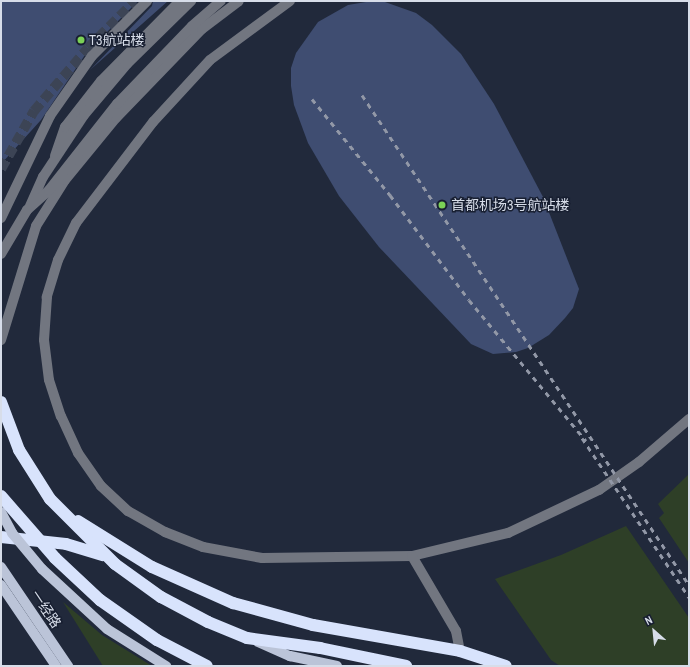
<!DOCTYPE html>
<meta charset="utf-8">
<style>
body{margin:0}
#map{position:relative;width:690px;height:667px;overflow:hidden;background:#21293b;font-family:"Archivo Narrow","Noto Sans SC",sans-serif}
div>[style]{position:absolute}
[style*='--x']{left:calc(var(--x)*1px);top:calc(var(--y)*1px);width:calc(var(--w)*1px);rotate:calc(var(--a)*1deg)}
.green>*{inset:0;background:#2e3f27}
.building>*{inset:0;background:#3f4d71}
.minor-tunnel>*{height:10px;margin-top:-5px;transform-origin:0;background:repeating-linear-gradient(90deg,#3c4455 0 10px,transparent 0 15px)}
.minor>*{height:10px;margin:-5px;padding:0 5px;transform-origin:5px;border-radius:5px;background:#727680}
.major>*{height:10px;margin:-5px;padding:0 5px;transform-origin:5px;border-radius:5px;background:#bbc4d8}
.highway>*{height:12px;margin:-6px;padding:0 6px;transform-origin:6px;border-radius:6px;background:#d8e3fc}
.rail>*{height:3px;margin-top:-1.5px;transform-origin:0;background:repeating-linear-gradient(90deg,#9298a7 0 5px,transparent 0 10px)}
.minor-bridge>*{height:10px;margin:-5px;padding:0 5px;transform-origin:5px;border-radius:5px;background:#727680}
.major-bridge>*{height:10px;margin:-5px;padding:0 5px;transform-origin:5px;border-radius:5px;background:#bbc4d8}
.highway-bridge>*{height:12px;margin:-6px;padding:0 6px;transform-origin:6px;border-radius:6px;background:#d8e3fc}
.dots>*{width:11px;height:11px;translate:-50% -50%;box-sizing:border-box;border:2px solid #181f31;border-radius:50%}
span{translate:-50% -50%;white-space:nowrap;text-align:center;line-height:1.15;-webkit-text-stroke:3px #181f31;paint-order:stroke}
.poi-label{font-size:14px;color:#d7dde9}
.left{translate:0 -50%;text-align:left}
.street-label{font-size:14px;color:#d7dde9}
.frame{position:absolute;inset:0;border:2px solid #d7dde9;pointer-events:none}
.north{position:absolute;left:634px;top:611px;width:40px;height:40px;-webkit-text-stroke:3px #181f31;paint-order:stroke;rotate:333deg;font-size:11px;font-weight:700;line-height:16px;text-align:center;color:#d7dde9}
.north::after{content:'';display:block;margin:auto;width:14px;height:18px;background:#d7dde9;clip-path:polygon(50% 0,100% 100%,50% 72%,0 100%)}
</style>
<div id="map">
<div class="green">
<div style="clip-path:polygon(689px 474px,689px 563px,659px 518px,664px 513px,658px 504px)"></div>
<div style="clip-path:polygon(626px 526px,689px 618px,689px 666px,560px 666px,551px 660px,495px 579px,561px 555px)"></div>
<div style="clip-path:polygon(63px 602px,102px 635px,152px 666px,103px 666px)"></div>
</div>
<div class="building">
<div style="clip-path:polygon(1px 1px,138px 1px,87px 52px,41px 120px,1px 164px)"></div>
<div style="clip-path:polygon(153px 1px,168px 1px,90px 70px,152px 6px)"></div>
<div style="clip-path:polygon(366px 2px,385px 2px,416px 13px,432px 25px,461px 54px,494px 104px,543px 197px,579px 289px,573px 308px,565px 318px,549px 335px,528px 348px,516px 352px,493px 354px,471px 344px,379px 247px,339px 196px,308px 143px,294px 105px,291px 86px,291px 68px,296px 53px,318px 22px,348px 5px)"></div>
</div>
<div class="minor-tunnel">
<div style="--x:1;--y:169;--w:67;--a:-60.4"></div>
<div style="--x:34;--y:111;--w:83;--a:-49.4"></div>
<div style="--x:88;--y:48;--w:66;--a:-45"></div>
</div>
<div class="minor">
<div style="--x:290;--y:1;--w:99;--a:143.6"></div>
<div style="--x:210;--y:60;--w:84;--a:132.6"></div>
<div style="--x:153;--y:122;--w:127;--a:127.3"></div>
<div style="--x:76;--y:223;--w:41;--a:115.9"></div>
<div style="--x:58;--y:260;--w:39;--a:107"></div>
<div style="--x:47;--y:297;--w:43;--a:94"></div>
<div style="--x:44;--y:340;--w:40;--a:82.9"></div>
<div style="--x:49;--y:380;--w:38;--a:72"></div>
<div style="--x:61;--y:416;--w:41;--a:65.3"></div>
<div style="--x:78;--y:453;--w:40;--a:55.1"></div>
<div style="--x:101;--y:486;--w:37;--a:43"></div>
<div style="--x:128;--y:511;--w:43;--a:29.6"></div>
<div style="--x:165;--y:532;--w:41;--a:21.5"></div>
<div style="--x:203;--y:547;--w:60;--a:10.6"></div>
<div style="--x:262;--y:558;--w:150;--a:-0.8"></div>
<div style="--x:412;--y:556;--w:99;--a:-13.5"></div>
<div style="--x:508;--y:533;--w:101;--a:-25.3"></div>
<div style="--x:599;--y:490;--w:49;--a:-35"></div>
<div style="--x:639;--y:462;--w:66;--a:-40.7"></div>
<div style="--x:55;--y:156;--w:31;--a:-71"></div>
<div style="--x:65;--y:127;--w:58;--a:-52"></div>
<div style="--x:101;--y:81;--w:112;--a:-45.4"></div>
<div style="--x:1;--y:218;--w:113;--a:-64.3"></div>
<div style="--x:50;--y:116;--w:73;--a:-55"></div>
<div style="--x:92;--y:56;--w:78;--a:-45"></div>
<div style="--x:1;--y:254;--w:51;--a:-59.4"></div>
<div style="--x:1;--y:340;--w:119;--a:-72.9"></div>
<div style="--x:36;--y:226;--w:54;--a:-57.8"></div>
<div style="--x:65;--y:180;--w:80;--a:-50.6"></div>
<div style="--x:116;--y:118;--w:124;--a:-46"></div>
<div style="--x:202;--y:29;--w:46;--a:-37.1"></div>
<div style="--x:412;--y:556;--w:87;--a:59.6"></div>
<div style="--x:456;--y:631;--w:20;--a:79"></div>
</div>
<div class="major">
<div style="--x:1;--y:567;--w:120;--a:55.9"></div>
<div style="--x:1;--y:585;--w:98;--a:55.8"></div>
<div style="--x:107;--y:629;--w:70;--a:32.1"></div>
<div style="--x:258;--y:642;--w:35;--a:24"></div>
<div style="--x:290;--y:656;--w:48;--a:12"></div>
</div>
<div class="highway">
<div style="--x:1;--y:402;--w:51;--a:69.4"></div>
<div style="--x:19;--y:450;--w:58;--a:57.7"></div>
<div style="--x:50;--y:499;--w:92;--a:45"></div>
<div style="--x:115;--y:564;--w:57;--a:35.7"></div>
<div style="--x:161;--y:597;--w:53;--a:28"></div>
<div style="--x:208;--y:622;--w:42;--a:22.3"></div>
<div style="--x:247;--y:638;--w:74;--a:7.8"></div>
<div style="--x:320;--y:648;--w:88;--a:11.8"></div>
<div style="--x:78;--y:521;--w:87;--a:31.9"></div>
<div style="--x:152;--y:567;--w:89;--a:24"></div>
<div style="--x:233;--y:603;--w:83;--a:15.4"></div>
<div style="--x:313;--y:625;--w:149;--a:10"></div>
<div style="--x:460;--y:651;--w:48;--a:18.1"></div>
<div style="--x:1;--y:537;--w:65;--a:6.1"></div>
<div style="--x:66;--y:544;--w:38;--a:17"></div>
</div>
<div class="rail">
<div style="--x:362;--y:95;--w:589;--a:56.28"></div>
<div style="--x:312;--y:99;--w:124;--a:50.9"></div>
<div style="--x:390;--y:195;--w:131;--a:53"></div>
<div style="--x:469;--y:300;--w:183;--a:50.3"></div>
<div style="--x:582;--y:438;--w:192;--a:56.1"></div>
</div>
<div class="minor-bridge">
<div style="--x:30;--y:206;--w:32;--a:-66"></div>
<div style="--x:43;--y:177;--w:74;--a:-56.5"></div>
<div style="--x:84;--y:115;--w:67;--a:-49.9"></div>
<div style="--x:127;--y:64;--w:90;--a:-44.5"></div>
<div style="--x:27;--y:210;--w:30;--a:-42"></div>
<div style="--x:49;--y:190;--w:110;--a:-51.7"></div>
<div style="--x:117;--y:104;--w:108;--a:-46.1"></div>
<div style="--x:192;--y:26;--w:38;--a:-41"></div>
</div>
<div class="major-bridge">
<div style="--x:1;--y:512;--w:24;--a:62"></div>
<div style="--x:12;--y:533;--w:47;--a:50.2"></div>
<div style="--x:42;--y:569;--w:88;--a:42.7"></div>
</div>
<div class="highway-bridge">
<div style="--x:1;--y:496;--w:82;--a:48.9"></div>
<div style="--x:55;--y:558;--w:62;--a:43"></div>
<div style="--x:100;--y:600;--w:70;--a:35.1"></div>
<div style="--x:157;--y:640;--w:56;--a:27.5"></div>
</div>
<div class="dots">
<div style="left:81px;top:40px;background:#7bd156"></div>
<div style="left:442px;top:205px;background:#7bd156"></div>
</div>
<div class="poi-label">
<span class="left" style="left:89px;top:40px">T3航站楼</span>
<span class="left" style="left:451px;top:205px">首都机场3号航站楼</span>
</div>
<div class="street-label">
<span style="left:46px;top:609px;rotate:56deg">一经路</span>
</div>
<div class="frame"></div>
<div class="north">N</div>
</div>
